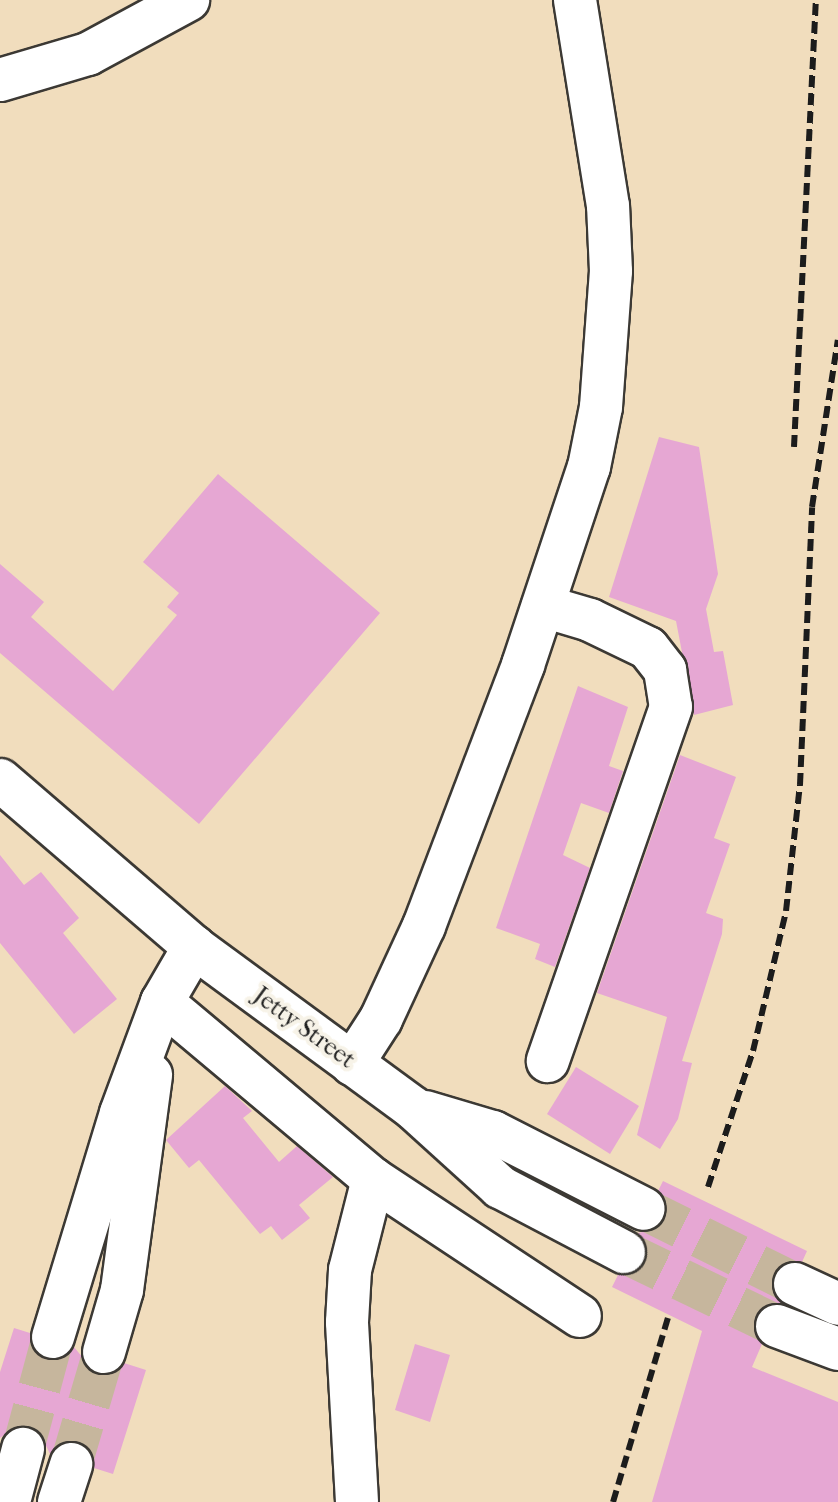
<!DOCTYPE html>
<style>
body{margin:0}
#map{position:relative;width:838px;height:1502px;overflow:hidden;background:#f1ddbd;font-family:"IM FELL French Canon",serif}
div>[style]{position:absolute}
[style*='--x']{left:calc(var(--x)*1px);top:calc(var(--y)*1px);width:calc(var(--w)*1px);rotate:calc(var(--a)*1deg)}
.building>*{inset:0;background:#e6a7d3}
.minor-tunnel>*{height:42px;margin-top:-21px;transform-origin:0;background:repeating-linear-gradient(90deg,#c6b69d 0 42px,transparent 0 63px)}
.roads{filter:drop-shadow(2px 0 #3c3934) drop-shadow(-2px 0 #3c3934) drop-shadow(0 2px #3c3934) drop-shadow(0 -2px #3c3934)}
.minor>*{height:42px;margin:-21px;padding:0 21px;transform-origin:21px;border-radius:21px;background:#fff}
.rail>*{height:6px;margin-top:-3px;transform-origin:0;background:repeating-linear-gradient(90deg,#1c1c1c 0 12px,transparent 0 18px)}
span{translate:-50% -50%;white-space:nowrap;text-align:center;line-height:1.15;-webkit-text-stroke:8px #f7f3e8;paint-order:stroke}
.street-label{font-size:24px;color:#1c1c1c}
</style>
<div id="map">
<div class="building">
<div style="clip-path:polygon(659px 437px,699px 447px,718px 574px,706px 609px,714px 652px,723px 651px,733px 705px,694px 715px,676px 621px,609px 597px)"></div>
<div style="clip-path:polygon(218px 474px,380px 613px,199px 824px,0 653px,0 564px,44px 602px,31px 617px,113px 691px,177px 615px,167px 607px,179px 593px,143px 562px)"></div>
<div style="clip-path:polygon(578px 686px,628px 707px,609px 766px,623px 771px,609px 813px,581px 803px,563px 855px,590px 868px,555px 967px,535px 959px,540px 944px,496px 928px)"></div>
<div style="clip-path:polygon(680px 755px,736px 777px,714px 838px,730px 844px,706px 913px,723px 919px,722px 934px,682px 1061px,692px 1063px,678px 1119px,660px 1149px,637px 1135px,667px 1017px,597px 993px)"></div>
<div style="clip-path:polygon(0 855px,24px 885px,41px 872px,79px 918px,63px 933px,117px 999px,74px 1034px,0 943px)"></div>
<div style="clip-path:polygon(576px 1067px,639px 1106px,610px 1154px,547px 1114px)"></div>
<div style="clip-path:polygon(225px 1086px,252px 1111px,243px 1118px,279px 1162px,297px 1146px,333px 1177px,299px 1205px,310px 1218px,282px 1240px,271px 1226px,260px 1234px,199px 1160px,189px 1168px,166px 1140px)"></div>
<div style="clip-path:polygon(663px 1181px,807px 1251px,802px 1262px,782px 1264px,774px 1273px,771px 1287px,781px 1303px,762px 1307px,755px 1317px,754px 1331px,762px 1344px,752px 1367px,838px 1402px,838px 1502px,652px 1502px,702px 1331px,612px 1287px,618px 1275px,636px 1273px,646px 1262px,648px 1250px,638px 1233px,656px 1229px,666px 1219px,668px 1207px,658px 1191px)"></div>
<div style="clip-path:polygon(14px 1328px,30px 1333px,35px 1353px,45px 1360px,59px 1360px,74px 1347px,97px 1375px,110px 1375px,124px 1363px,146px 1370px,113px 1474px,94px 1468px,89px 1448px,79px 1441px,65px 1441px,50px 1454px,40px 1433px,30px 1426px,16px 1426px,0 1438px,0 1372px)"></div>
<div style="clip-path:polygon(415px 1344px,450px 1355px,430px 1422px,395px 1410px)"></div>
</div>
<div class="minor-tunnel">
<div style="--x:644;--y:1209;--w:169;--a:26.4"></div>
<div style="--x:624;--y:1252;--w:170;--a:25.8"></div>
<div style="--x:23;--y:1449;--w:116;--a:-75"></div>
<div style="--x:71;--y:1464;--w:117;--a:-73.6"></div>
</div>
<div class="roads">
<div class="minor">
<div style="--x:0;--y:80;--w:92;--a:-16.5"></div>
<div style="--x:88;--y:54;--w:114;--a:-28.4"></div>
<div style="--x:543;--y:606;--w:49;--a:16.6"></div>
<div style="--x:590;--y:620;--w:64;--a:25.8"></div>
<div style="--x:648;--y:648;--w:28;--a:52"></div>
<div style="--x:665;--y:670;--w:37;--a:81"></div>
<div style="--x:671;--y:707;--w:375;--a:109.2"></div>
<div style="--x:0;--y:780;--w:256;--a:40.7"></div>
<div style="--x:194;--y:947;--w:272;--a:36.3"></div>
<div style="--x:413;--y:1108;--w:118;--a:42.2"></div>
<div style="--x:500;--y:1187;--w:140;--a:27.7"></div>
<div style="--x:162;--y:1002;--w:275;--a:40"></div>
<div style="--x:373;--y:1179;--w:248;--a:33.5"></div>
<div style="--x:352;--y:1064;--w:54;--a:-57.2"></div>
<div style="--x:381;--y:1019;--w:102;--a:-65.2"></div>
<div style="--x:424;--y:926;--w:279;--a:-69.2"></div>
<div style="--x:523;--y:665;--w:209;--a:-71.6"></div>
<div style="--x:589;--y:467;--w:61;--a:-78.7"></div>
<div style="--x:601;--y:407;--w:136;--a:-85.8"></div>
<div style="--x:611;--y:271;--w:65;--a:-92.6"></div>
<div style="--x:608;--y:206;--w:209;--a:-99.1"></div>
<div style="--x:425;--y:1112;--w:71;--a:16.4"></div>
<div style="--x:493;--y:1132;--w:169;--a:27"></div>
<div style="--x:795;--y:1284;--w:47;--a:24.9"></div>
<div style="--x:777;--y:1326;--w:65;--a:20.7"></div>
<div style="--x:53;--y:1337;--w:234;--a:-73.1"></div>
<div style="--x:121;--y:1113;--w:118;--a:-69.7"></div>
<div style="--x:162;--y:1002;--w:64;--a:-59.8"></div>
<div style="--x:104;--y:1352;--w:65;--a:-73.8"></div>
<div style="--x:122;--y:1290;--w:217;--a:-82.3"></div>
<div style="--x:9;--y:1502;--w:55;--a:-75.2"></div>
<div style="--x:59;--y:1502;--w:40;--a:-72"></div>
<div style="--x:357;--y:1502;--w:180;--a:-93.2"></div>
<div style="--x:347;--y:1322;--w:52;--a:-86.7"></div>
<div style="--x:350;--y:1270;--w:94;--a:-75.8"></div>
</div>
</div>
<div class="rail">
<div style="--x:794;--y:447;--w:448;--a:-87.2"></div>
<div style="--x:708;--y:1187;--w:143;--a:-71.7"></div>
<div style="--x:753;--y:1051;--w:144;--a:-76.7"></div>
<div style="--x:786;--y:911;--w:127;--a:-83.7"></div>
<div style="--x:800;--y:785;--w:278;--a:-87.5"></div>
<div style="--x:812;--y:507;--w:169;--a:-81.2"></div>
<div style="--x:613;--y:1502;--w:193;--a:-73.4"></div>
</div>
<div class="street-label">
<span style="left:304px;top:1028px;rotate:36deg">Jetty Street</span>
</div>
</div>
